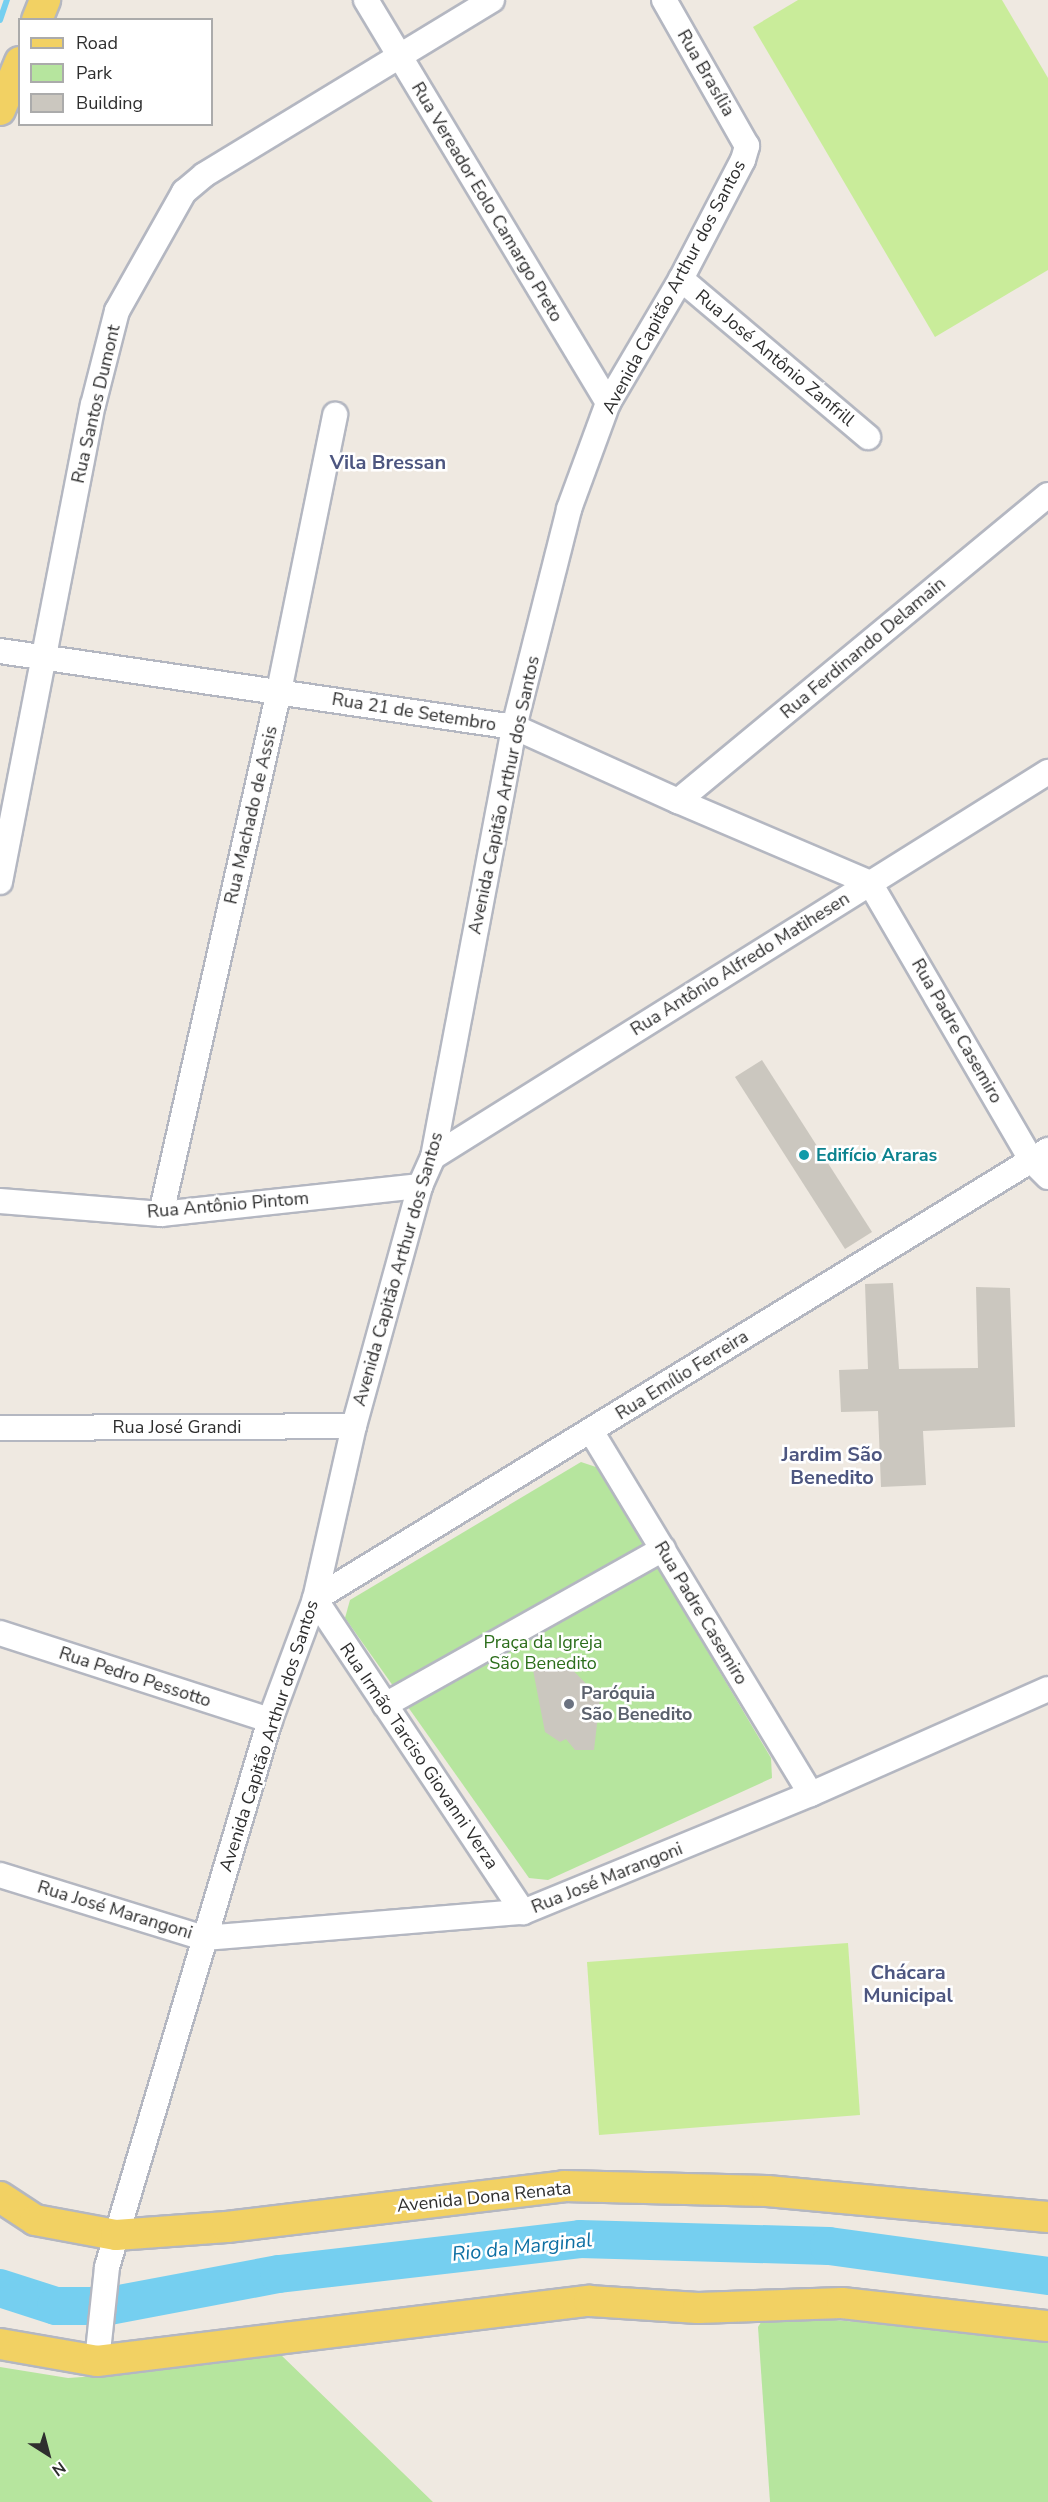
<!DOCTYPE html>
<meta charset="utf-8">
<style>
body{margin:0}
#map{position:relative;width:1048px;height:2502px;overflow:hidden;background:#efe9e1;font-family:"Nunito Sans",sans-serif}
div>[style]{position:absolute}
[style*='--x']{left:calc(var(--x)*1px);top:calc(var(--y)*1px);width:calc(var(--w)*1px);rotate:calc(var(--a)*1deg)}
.green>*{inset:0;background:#b6e59e}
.pitch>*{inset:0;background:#c9ec9a}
.stream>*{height:6px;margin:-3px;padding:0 3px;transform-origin:3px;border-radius:3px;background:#75cff0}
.river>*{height:38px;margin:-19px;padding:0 19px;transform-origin:19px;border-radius:19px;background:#75cff0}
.building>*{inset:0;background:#cbc7bf}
.roads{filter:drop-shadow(2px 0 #b4b7c1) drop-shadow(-2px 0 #b4b7c1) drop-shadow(0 2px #b4b7c1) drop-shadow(0 -2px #b4b7c1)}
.minor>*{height:24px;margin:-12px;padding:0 12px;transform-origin:12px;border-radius:12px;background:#fff}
.major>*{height:30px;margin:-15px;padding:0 15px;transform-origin:15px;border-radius:15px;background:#f2d163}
.dots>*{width:16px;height:16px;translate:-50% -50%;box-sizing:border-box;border:3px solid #fff;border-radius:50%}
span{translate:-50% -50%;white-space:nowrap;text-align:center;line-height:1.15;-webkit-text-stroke:5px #fff;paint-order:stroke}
.street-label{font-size:18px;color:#2e2e2e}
.culture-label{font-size:18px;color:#0d838f;font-weight:700}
.left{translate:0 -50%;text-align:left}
.park-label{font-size:18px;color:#2c6e1b}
.worship-label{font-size:18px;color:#5b616d;font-weight:700}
.neighbourhood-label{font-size:20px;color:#4d5680;font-weight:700}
.water-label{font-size:20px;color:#0d6fa3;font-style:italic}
.legend{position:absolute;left:18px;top:18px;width:195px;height:108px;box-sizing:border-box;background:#fff;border:2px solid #ababab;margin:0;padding:8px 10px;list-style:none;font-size:18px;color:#2e2e2e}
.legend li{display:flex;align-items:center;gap:12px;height:30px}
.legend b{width:30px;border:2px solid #ababab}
.north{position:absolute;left:18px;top:2424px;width:60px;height:60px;-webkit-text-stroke:4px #fff;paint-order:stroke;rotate:144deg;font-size:16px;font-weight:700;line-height:24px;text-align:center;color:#2e2e2e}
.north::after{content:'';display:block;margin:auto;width:21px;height:27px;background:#2e2e2e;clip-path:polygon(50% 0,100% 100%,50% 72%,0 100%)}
</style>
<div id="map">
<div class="green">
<div style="clip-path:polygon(581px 1462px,599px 1468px,771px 1758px,772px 1778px,548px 1880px,529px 1878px,345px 1618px,350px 1600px)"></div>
<div style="clip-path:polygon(766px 2314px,904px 2326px,1048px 2343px,1048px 2502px,770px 2502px,758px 2327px)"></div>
<div style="clip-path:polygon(280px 2354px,433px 2502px,0 2502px,0 2367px,68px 2378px,140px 2373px)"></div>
</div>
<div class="pitch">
<div style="clip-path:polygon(798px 0,1002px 0,1048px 78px,1048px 270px,935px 337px,753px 27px)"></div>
<div style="clip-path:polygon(848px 1943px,860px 2115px,599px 2135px,587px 1962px)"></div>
</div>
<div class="stream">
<div style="--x:0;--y:20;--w:21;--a:-71"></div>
</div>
<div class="river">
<div style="--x:0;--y:2288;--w:59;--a:17.8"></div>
<div style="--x:56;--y:2306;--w:53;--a:0"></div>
<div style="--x:109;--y:2306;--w:173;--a:-10.7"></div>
<div style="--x:279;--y:2274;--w:303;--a:-6.6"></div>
<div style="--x:580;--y:2239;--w:249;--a:1.6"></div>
<div style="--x:829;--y:2246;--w:221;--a:7.8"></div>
</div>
<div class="building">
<div style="clip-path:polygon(762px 1060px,872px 1232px,845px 1249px,735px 1077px)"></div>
<div style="clip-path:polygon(893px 1283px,899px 1369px,978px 1368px,976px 1287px,1010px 1288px,1015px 1427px,923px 1431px,926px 1485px,881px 1487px,878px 1411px,841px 1412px,839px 1370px,868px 1369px,865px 1284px)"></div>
<div style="clip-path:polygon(560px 1657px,600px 1698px,594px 1750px,575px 1750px,566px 1739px,560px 1742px,545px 1732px,532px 1665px)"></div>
</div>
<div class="roads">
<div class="minor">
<div style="--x:366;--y:0;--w:470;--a:59"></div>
<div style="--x:681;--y:279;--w:245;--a:40.2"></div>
<div style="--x:0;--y:651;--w:520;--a:8.41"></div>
<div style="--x:514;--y:727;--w:180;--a:24.3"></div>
<div style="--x:678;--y:801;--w:209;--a:23.1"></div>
<div style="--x:870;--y:883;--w:320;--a:59.8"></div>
<div style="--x:1031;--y:1160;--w:24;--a:45"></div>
<div style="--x:678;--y:801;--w:480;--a:-39.6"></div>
<div style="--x:0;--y:882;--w:486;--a:-79"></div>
<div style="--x:93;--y:405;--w:97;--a:-75.7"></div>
<div style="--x:117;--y:311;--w:137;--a:-60.6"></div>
<div style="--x:184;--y:192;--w:26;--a:-40"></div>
<div style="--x:204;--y:175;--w:337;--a:-31.3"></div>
<div style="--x:433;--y:1157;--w:726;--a:-32.05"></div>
<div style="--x:0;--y:1201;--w:162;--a:4.6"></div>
<div style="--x:161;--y:1214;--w:261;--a:-6.2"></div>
<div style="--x:161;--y:1214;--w:536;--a:-77.29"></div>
<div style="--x:279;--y:691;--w:282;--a:-78.5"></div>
<div style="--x:0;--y:1428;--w:354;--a:-0.3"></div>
<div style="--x:591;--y:1431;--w:424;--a:58.8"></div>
<div style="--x:0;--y:1633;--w:284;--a:17.9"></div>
<div style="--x:385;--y:1705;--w:319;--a:-29.3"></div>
<div style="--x:0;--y:1875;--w:214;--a:17.2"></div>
<div style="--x:204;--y:1938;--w:320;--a:-4.7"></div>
<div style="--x:523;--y:1912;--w:311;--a:-22.3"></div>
<div style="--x:811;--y:1794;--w:259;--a:-23.9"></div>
<div style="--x:523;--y:1912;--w:376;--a:-123.6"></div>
<div style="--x:315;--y:1599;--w:860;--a:-31.49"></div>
<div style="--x:97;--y:2361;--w:95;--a:-83.9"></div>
<div style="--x:107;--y:2267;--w:571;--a:-73.41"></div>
<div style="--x:270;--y:1720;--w:129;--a:-69.6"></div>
<div style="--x:315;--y:1599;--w:177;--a:-77.3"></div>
<div style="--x:354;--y:1426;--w:249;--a:-74.6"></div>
<div style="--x:420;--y:1186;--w:32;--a:-66"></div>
<div style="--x:433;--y:1157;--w:438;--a:-79.3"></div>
<div style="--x:514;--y:727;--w:225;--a:-75.8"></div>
<div style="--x:569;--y:509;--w:113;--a:-69.8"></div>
<div style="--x:608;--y:403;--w:144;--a:-59.5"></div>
<div style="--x:681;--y:279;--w:134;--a:-62.5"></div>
<div style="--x:743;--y:160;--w:15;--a:-74"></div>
<div style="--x:747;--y:146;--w:168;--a:-119.6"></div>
</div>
<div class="major">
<div style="--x:37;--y:20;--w:22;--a:-68"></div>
<div style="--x:0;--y:110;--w:52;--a:-67.4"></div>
<div style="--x:0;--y:2197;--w:42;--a:33.3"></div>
<div style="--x:35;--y:2220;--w:82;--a:10.5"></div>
<div style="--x:116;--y:2235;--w:111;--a:-4.1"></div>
<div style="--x:227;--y:2227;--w:339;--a:-6.9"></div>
<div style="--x:564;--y:2186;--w:203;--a:1.4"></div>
<div style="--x:767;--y:2191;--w:282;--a:5.3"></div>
<div style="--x:0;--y:2344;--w:98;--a:9.9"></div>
<div style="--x:97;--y:2361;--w:496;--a:-7"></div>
<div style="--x:589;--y:2301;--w:109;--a:3.7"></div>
<div style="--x:698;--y:2308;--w:144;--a:-2"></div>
<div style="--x:842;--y:2303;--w:207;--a:6.4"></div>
</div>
</div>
<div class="dots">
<div style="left:804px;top:1155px;background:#0f9aa8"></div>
<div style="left:569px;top:1704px;background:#6b7280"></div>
</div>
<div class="street-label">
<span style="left:706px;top:73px;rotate:60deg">Rua Brasília</span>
<span style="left:487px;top:202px;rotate:59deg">Rua Vereador Eolo Camargo Preto</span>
<span style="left:674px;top:287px;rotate:-62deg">Avenida Capitão Arthur dos Santos</span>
<span style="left:775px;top:358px;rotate:40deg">Rua José Antônio Zanfrill</span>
<span style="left:96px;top:404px;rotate:-77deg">Rua Santos Dumont</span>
<span style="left:863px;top:648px;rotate:-40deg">Rua Ferdinando Delamain</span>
<span style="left:414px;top:712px;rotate:9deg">Rua 21 de Setembro</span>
<span style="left:504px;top:795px;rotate:-78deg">Avenida Capitão Arthur dos Santos</span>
<span style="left:251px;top:815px;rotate:-77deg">Rua Machado de Assis</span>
<span style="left:740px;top:964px;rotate:-32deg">Rua Antônio Alfredo Matihesen</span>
<span style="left:957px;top:1031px;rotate:60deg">Rua Padre Casemiro</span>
<span style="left:228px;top:1205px;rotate:-5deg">Rua Antônio Pintom</span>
<span style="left:398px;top:1269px;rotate:-74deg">Avenida Capitão Arthur dos Santos</span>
<span style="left:682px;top:1375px;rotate:-32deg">Rua Emílio Ferreira</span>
<span style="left:177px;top:1427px">Rua José Grandi</span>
<span style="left:701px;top:1613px;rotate:59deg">Rua Padre Casemiro</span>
<span style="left:135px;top:1677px;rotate:18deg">Rua Pedro Pessotto</span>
<span style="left:269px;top:1736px;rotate:-72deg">Avenida Capitão Arthur dos Santos</span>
<span style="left:419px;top:1756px;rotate:56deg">Rua Irmão Tarciso Giovanni Verza</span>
<span style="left:607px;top:1878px;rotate:-22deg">Rua José Marangoni</span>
<span style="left:115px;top:1910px;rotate:17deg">Rua José Marangoni</span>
<span style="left:484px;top:2197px;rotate:-6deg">Avenida Dona Renata</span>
</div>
<div class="culture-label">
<span class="left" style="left:816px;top:1155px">Edifício Araras</span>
</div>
<div class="park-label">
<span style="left:543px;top:1653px">Praça da Igreja<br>São Benedito</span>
</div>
<div class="worship-label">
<span class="left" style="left:581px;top:1704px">Paróquia<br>São Benedito</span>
</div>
<div class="neighbourhood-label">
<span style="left:388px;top:462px">Vila Bressan</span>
<span style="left:832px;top:1466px">Jardim São<br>Benedito</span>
<span style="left:908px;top:1984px">Chácara<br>Municipal</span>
</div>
<div class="water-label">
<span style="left:522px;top:2247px;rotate:-6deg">Rio da Marginal</span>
</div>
<ul class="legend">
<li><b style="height:8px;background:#f2d163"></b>Road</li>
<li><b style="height:16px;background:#b6e59e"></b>Park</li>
<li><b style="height:16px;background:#cbc7bf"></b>Building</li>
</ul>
<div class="north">N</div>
</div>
